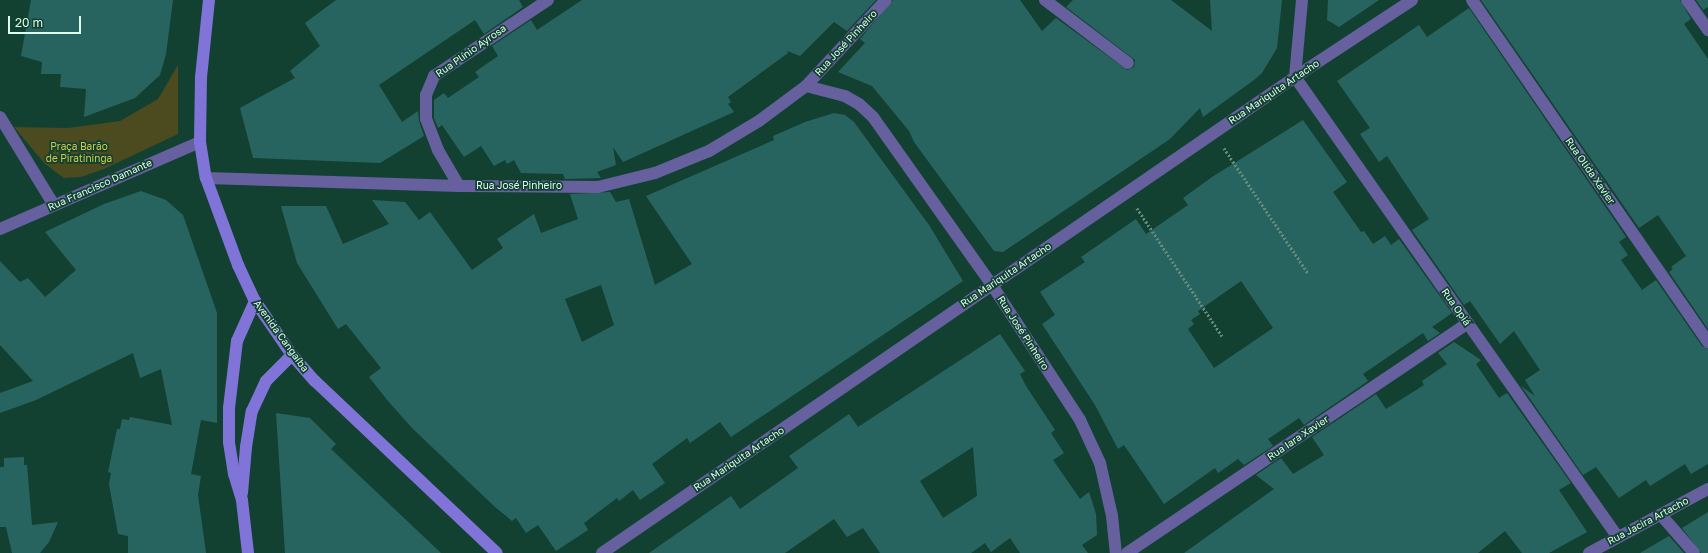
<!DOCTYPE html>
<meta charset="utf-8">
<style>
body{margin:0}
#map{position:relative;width:1708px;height:553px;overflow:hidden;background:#134131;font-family:"Golos Text",sans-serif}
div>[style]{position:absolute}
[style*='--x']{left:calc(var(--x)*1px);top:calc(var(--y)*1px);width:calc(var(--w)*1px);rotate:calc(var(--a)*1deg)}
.green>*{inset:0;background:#4c4a1f}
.building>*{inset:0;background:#28645f}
.path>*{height:2.5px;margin-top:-1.25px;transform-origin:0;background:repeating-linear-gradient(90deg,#648d7e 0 2px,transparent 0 4px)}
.street>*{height:12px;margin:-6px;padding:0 6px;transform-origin:6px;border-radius:6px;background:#66609f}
.secondary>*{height:12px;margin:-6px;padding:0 6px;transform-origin:6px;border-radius:6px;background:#8074d8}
span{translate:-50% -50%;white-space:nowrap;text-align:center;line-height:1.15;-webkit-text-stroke:3.5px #134131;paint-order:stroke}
.street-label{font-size:10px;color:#ddfdef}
.park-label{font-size:10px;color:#d2cc48}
.scale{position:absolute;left:8px;top:16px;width:73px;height:18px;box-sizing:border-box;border:2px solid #ddfdef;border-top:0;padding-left:5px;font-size:12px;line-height:14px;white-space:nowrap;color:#ddfdef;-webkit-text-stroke:3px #134131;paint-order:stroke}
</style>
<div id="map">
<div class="green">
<div style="clip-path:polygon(178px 65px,178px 134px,104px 169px,81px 177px,64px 178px,45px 164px,14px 127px,68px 128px,120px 121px,158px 99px)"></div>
</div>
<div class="building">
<div style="clip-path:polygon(31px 0,173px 0,166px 54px,160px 75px,135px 98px,84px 117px,86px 89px,60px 87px,61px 74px,41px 74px,42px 62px,21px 56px)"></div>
<div style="clip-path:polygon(336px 0,519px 0,523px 7px,484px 34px,475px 20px,379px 85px,402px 122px,418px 111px,419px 121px,424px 136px,380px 163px,253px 158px,240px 108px,295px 78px,290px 71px,320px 46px,305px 23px)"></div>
<div style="clip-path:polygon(582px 0,876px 0,847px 31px,834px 22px,800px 56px,787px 51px,788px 53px,728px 97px,731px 102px,728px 104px,734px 112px,623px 162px,613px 147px,616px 165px,597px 172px,601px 178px,565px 179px,563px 174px,521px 173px,514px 160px,507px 164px,505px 160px,494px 166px,481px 146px,464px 157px,442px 125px,438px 128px,434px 118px,434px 100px,444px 93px,448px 98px,479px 77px,475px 72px,498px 56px,492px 46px,531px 20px,537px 30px)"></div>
<div style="clip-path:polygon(893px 0,1020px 0,1042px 31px,1056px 18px,1127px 70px,1134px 67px,1135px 60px,1066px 7px,1073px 0,1171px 0,1212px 31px,1210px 0,1282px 0,1277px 48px,1262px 73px,1254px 80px,1203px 117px,1200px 108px,1170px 139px,1003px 252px,994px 251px,914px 142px,909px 131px,872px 86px,838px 72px,865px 43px,860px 39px)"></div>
<div style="clip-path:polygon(1328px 0,1379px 0,1339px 27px,1327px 20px)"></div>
<div style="clip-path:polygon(1481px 0,1680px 0,1691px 19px,1684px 24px,1708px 59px,1708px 329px,1669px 272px,1673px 269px,1671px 267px,1686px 256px,1658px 215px,1639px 228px)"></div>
<div style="clip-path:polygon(1696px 0,1708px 0,1708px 7px,1703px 10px)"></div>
<div style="clip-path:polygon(1469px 8px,1626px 237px,1619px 242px,1628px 255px,1621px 260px,1642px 290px,1656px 280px,1702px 346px,1708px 349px,1708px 464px,1691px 474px,1685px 464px,1650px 486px,1646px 480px,1619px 498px,1596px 467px,1583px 475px,1521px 386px,1535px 396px,1525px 380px,1540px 370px,1514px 331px,1500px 344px,1470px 301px,1464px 305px,1412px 230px,1429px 219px,1387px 156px,1379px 162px,1360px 134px,1370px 128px,1337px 81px,1419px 25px,1427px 37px)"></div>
<div style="clip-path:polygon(evenodd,834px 113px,845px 115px,854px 122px,929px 225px,963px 281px,731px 437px,720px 422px,690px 443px,687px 438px,652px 464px,665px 483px,640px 500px,633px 490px,619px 501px,617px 498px,584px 523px,588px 530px,556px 551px,538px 525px,526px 533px,516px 518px,512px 521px,495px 507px,412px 428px,388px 401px,369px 377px,381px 368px,346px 324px,338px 329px,297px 263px,281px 206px,326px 206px,343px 244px,389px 224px,372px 200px,405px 202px,419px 220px,430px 212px,472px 270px,503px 248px,497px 239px,534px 214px,541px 233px,578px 219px,570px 194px,610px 192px,616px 202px,629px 199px,655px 285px,692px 264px,646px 196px,774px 140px,773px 136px,805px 122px,834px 113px,601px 285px,614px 325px,582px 342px,565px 299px,601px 285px)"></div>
<div style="clip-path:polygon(evenodd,1303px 120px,1347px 182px,1333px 192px,1361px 232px,1364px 231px,1373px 244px,1385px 236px,1391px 245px,1399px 239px,1452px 313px,1432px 327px,1440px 333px,1428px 341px,1423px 333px,1363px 374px,1368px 381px,1304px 425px,1299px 418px,1268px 439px,1273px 446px,1244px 465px,1238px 459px,1218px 473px,1215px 468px,1164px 504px,1124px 445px,1118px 449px,1095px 405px,1042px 324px,1055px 315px,1040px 292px,1085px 262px,1081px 257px,1136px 219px,1146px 234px,1188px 205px,1183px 198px,1212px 177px,1303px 120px,1241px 281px,1273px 328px,1214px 368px,1188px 329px,1194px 324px,1191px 320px,1200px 314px,1198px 311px,1241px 281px)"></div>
<div style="clip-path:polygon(141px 191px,166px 200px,183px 215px,217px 313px,217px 423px,201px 420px,191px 474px,201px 476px,198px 495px,206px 553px,128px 553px,128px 536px,118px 534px,109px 484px,111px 473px,108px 472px,117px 429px,120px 429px,122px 419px,129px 420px,130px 417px,172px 425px,161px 369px,140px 378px,133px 353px,36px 400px,0 413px,0 393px,33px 381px,0 345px,0 261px,20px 282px,28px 278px,45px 297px,76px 270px,45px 232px,104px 204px)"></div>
<div style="clip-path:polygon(evenodd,1000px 334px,1025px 371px,1020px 374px,1026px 386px,1055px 430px,1051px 433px,1064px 453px,1053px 460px,1080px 499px,1089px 492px,1096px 514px,1097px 535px,1082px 545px,1088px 553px,1020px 553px,1010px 538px,991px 552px,985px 543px,971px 553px,880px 553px,863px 528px,847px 537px,834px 519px,785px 553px,649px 553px,731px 496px,740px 509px,798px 468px,789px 456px,849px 414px,858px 427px,1000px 334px,973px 447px,977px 496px,943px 518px,920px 481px,973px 447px)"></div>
<div style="clip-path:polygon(1454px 342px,1481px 360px,1476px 364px,1499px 398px,1507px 393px,1571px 483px,1559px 490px,1587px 532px,1549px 553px,1522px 553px,1505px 531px,1478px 553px,1184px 553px,1274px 489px,1256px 475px,1281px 458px,1293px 474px,1324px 455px,1312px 437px,1376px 394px,1386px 409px,1424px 385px,1422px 381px,1447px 364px,1438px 353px)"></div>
<div style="clip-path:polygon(276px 413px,310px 418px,336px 444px,331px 449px,441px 553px,285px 553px)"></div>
<div style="clip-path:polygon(24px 457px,24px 465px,27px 465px,32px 525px,58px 522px,49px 542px,40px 553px,12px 553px,6px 527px,0 527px,0 467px,4px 467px,4px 458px)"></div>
<div style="clip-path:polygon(1708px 512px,1708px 553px,1701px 553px,1682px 528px)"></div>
<div style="clip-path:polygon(1669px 536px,1684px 553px,1640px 553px)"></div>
</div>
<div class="path">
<div style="--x:1224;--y:148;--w:151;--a:56.1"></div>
<div style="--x:1137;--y:208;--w:154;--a:56.4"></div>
</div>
<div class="street">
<div style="--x:1045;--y:0;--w:104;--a:37.2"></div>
<div style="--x:1472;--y:0;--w:416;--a:55.4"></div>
<div style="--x:1687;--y:0;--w:37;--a:55"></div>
<div style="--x:1295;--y:77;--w:561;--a:54.95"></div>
<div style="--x:1295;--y:77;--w:77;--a:-84.8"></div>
<div style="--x:806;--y:86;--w:40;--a:14.4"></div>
<div style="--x:845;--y:96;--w:16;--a:30"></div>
<div style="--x:859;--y:104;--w:19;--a:43"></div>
<div style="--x:873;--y:117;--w:206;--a:54.7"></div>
<div style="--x:992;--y:285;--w:161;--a:56.9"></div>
<div style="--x:1080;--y:420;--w:47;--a:65.1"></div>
<div style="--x:1100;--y:463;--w:54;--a:77.2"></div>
<div style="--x:1112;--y:516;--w:37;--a:84"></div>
<div style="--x:0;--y:117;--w:103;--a:58.5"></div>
<div style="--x:206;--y:178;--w:253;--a:1.8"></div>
<div style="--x:459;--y:186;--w:139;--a:0.4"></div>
<div style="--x:598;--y:187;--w:59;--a:-13.8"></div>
<div style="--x:655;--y:173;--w:58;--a:-22.2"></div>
<div style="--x:709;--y:151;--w:58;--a:-31"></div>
<div style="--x:759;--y:121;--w:59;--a:-36.7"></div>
<div style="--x:806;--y:86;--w:117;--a:-47.1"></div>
<div style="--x:459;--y:186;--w:42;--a:-120.3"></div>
<div style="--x:438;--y:150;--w:33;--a:-111"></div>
<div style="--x:426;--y:119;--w:24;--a:-90"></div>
<div style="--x:426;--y:95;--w:21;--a:-67"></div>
<div style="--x:434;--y:76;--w:137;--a:-33.7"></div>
<div style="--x:0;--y:229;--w:218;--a:-23.5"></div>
<div style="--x:1661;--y:515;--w:50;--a:49"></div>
<div style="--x:602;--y:553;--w:841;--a:-34.48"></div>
<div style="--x:1295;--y:77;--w:140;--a:-33.3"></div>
<div style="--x:1127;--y:553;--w:411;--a:-34"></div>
<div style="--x:1589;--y:553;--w:135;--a:-28.3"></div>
</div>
<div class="secondary">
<div style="--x:209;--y:0;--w:77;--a:95.9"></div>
<div style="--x:201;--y:77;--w:65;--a:90.9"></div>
<div style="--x:200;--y:142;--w:36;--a:81"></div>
<div style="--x:206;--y:178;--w:93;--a:69.8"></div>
<div style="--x:238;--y:265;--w:40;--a:65"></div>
<div style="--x:255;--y:301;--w:65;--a:55.6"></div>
<div style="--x:292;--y:355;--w:35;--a:49"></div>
<div style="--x:315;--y:381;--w:250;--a:43.4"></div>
<div style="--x:242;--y:493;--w:46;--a:-85"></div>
<div style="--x:246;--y:447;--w:36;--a:-81"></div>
<div style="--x:252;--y:411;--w:33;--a:-65"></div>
<div style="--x:266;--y:381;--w:37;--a:-45"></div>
<div style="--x:248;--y:553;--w:53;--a:-96.5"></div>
<div style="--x:242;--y:500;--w:27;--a:-107"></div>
<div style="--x:234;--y:474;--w:32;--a:-99"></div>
<div style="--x:229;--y:442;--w:34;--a:-90"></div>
<div style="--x:229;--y:408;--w:67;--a:-83.2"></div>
<div style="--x:237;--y:341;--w:44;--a:-65.8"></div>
</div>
<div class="street-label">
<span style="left:846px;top:43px;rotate:-47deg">Rua José Pinheiro</span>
<span style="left:471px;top:51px;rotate:-35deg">Rua Plínio Ayrosa</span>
<span style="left:1274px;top:92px;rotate:-34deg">Rua Mariquita Artacho</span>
<span style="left:1590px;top:171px;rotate:55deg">Rua Olida Xavier</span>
<span style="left:100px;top:185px;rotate:-24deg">Rua Francisco Damante</span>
<span style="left:519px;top:186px">Rua José Pinheiro</span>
<span style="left:1006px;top:275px;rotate:-34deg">Rua Mariquita Artacho</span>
<span style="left:1456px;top:307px;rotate:55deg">Rua Opiá</span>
<span style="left:1023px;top:333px;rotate:57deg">Rua José Pinheiro</span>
<span style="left:281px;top:336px;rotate:54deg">Avenida Cangaíba</span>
<span style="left:1298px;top:438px;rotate:-34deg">Rua Iara Xavier</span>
<span style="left:739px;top:459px;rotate:-34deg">Rua Mariquita Artacho</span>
<span style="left:1648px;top:521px;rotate:-28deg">Rua Jacira Artacho</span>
</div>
<div class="park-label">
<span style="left:79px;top:152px">Praça Barão<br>de Piratininga</span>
</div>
<div class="scale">20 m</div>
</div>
